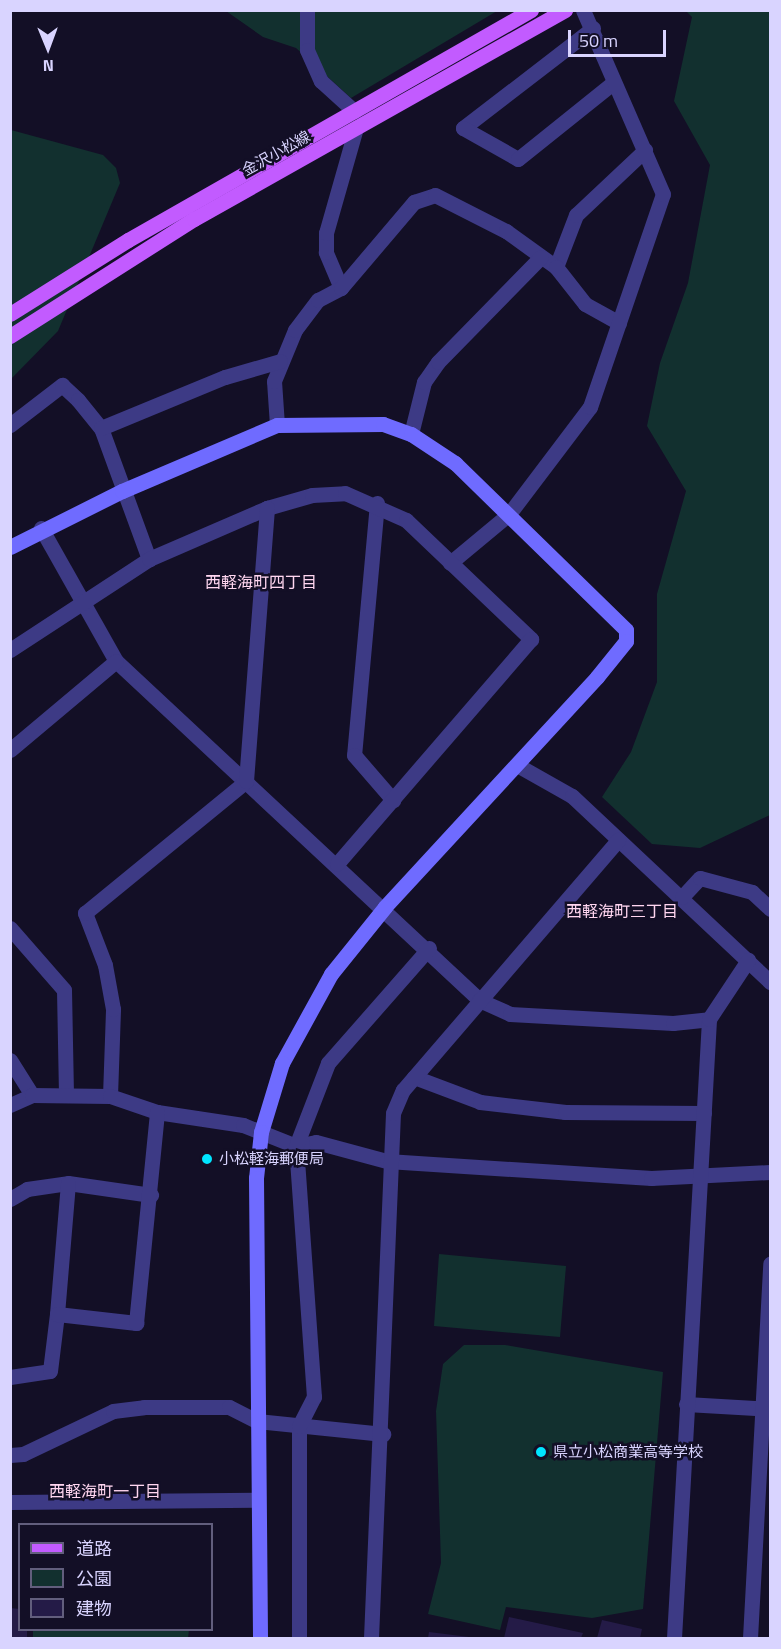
<!DOCTYPE html>
<meta charset="utf-8">
<style>
body{margin:0}
#map{position:relative;width:781px;height:1649px;overflow:hidden;background:#130f26;font-family:"Titillium Web","Noto Sans JP",sans-serif}
div>[style]{position:absolute}
[style*='--x']{left:calc(var(--x)*1px);top:calc(var(--y)*1px);width:calc(var(--w)*1px);rotate:calc(var(--a)*1deg)}
.green>*{inset:0;background:#12302f}
.building>*{inset:0;background:#241b47}
.street>*{height:15px;margin:-7.5px;padding:0 7.5px;transform-origin:7.5px;border-radius:7.5px;background:#3d3a85}
.secondary>*{height:15px;margin:-7.5px;padding:0 7.5px;transform-origin:7.5px;border-radius:7.5px;background:#6f6bff}
.primary>*{height:15px;margin:-7.5px;padding:0 7.5px;transform-origin:7.5px;border-radius:7.5px;background:#c25bff}
.dots>*{width:16px;height:16px;translate:-50% -50%;box-sizing:border-box;border:3px solid #130f26;border-radius:50%}
span{translate:-50% -50%;white-space:nowrap;text-align:center;line-height:1.15;-webkit-text-stroke:5px #130f26;paint-order:stroke}
.street-label{font-size:15px;color:#d9d4ff}
.poi-label{font-size:15px;color:#d9d4ff}
.left{translate:0 -50%;text-align:left}
.neighbourhood-label{font-size:16px;color:#ffd6f0}
.frame{position:absolute;inset:0;border:12px solid #d9d4ff;pointer-events:none}
.legend{position:absolute;left:18px;top:1523px;width:195px;height:108px;box-sizing:border-box;background:#130f26;border:2px solid #625e7d;margin:0;padding:8px 10px;list-style:none;font-size:18px;color:#d9d4ff}
.legend li{display:flex;align-items:center;gap:12px;height:30px}
.legend b{width:30px;border:2px solid #625e7d}
.north{position:absolute;left:18px;top:18px;width:60px;height:60px;-webkit-text-stroke:4px #130f26;paint-order:stroke;rotate:179deg;font-size:16px;font-weight:700;line-height:24px;text-align:center;color:#d9d4ff}
.north::after{content:'';display:block;margin:auto;width:21px;height:27px;background:#d9d4ff;clip-path:polygon(50% 0,100% 100%,50% 72%,0 100%)}
.scale{position:absolute;left:568px;top:30px;width:98px;height:27px;box-sizing:border-box;border:3px solid #d9d4ff;border-top:0;padding-left:8px;font-size:18px;line-height:21px;white-space:nowrap;color:#d9d4ff;-webkit-text-stroke:4px #130f26;paint-order:stroke}
</style>
<div id="map">
<div class="green">
<div style="clip-path:polygon(226px 11px,497px 11px,351px 98px,296px 48px,263px 37px)"></div>
<div style="clip-path:polygon(686px 11px,770px 11px,770px 815px,700px 848px,652px 844px,602px 797px,631px 752px,657px 682px,657px 594px,686px 491px,647px 426px,660px 363px,688px 283px,710px 165px,674px 101px,692px 17px)"></div>
<div style="clip-path:polygon(11px 130px,103px 155px,116px 168px,120px 183px,58px 331px,11px 379px)"></div>
<div style="clip-path:polygon(439px 1254px,566px 1266px,560px 1337px,434px 1326px)"></div>
<div style="clip-path:polygon(464px 1345px,505px 1345px,663px 1372px,643px 1609px,592px 1618px,506px 1607px,500px 1630px,428px 1614px,441px 1563px,436px 1411px,443px 1364px)"></div>
<div style="clip-path:polygon(33px 1630px,189px 1630px,188px 1638px,33px 1638px)"></div>
</div>
<div class="building">
<div style="clip-path:polygon(10px 1608px,20px 1609px,20px 1630px,27px 1630px,27px 1638px,10px 1638px)"></div>
<div style="clip-path:polygon(509px 1617px,583px 1633px,581px 1638px,504px 1638px)"></div>
<div style="clip-path:polygon(602px 1620px,642px 1629px,640px 1638px,597px 1638px)"></div>
<div style="clip-path:polygon(429px 1632px,469px 1637px,469px 1638px,428px 1638px)"></div>
</div>
<div class="street">
<div style="--x:307;--y:10;--w:40;--a:90"></div>
<div style="--x:307;--y:50;--w:34;--a:66"></div>
<div style="--x:321;--y:81;--w:45;--a:42.3"></div>
<div style="--x:593;--y:28;--w:164;--a:142.4"></div>
<div style="--x:463;--y:128;--w:63;--a:29.4"></div>
<div style="--x:518;--y:159;--w:122;--a:-38.7"></div>
<div style="--x:556;--y:267;--w:56;--a:-69"></div>
<div style="--x:576;--y:215;--w:95;--a:-43.3"></div>
<div style="--x:341;--y:288;--w:39;--a:-113"></div>
<div style="--x:326;--y:252;--w:19;--a:-90"></div>
<div style="--x:326;--y:233;--w:109;--a:-74.1"></div>
<div style="--x:10;--y:425;--w:66;--a:-37.6"></div>
<div style="--x:62;--y:385;--w:22;--a:43"></div>
<div style="--x:78;--y:400;--w:36;--a:51"></div>
<div style="--x:101;--y:428;--w:140;--a:69.9"></div>
<div style="--x:277;--y:425;--w:44;--a:-93.9"></div>
<div style="--x:274;--y:381;--w:55;--a:-67.6"></div>
<div style="--x:295;--y:330;--w:38;--a:-53"></div>
<div style="--x:318;--y:300;--w:26;--a:-28"></div>
<div style="--x:341;--y:288;--w:113;--a:-49.7"></div>
<div style="--x:414;--y:202;--w:22;--a:-18"></div>
<div style="--x:435;--y:195;--w:80;--a:26.9"></div>
<div style="--x:506;--y:231;--w:62;--a:35.8"></div>
<div style="--x:556;--y:267;--w:47;--a:51.9"></div>
<div style="--x:585;--y:304;--w:39;--a:29"></div>
<div style="--x:101;--y:428;--w:134;--a:-22.4"></div>
<div style="--x:225;--y:377;--w:57;--a:-16.2"></div>
<div style="--x:411;--y:434;--w:54;--a:-76"></div>
<div style="--x:424;--y:382;--w:24;--a:-55"></div>
<div style="--x:438;--y:362;--w:147;--a:-45.6"></div>
<div style="--x:377;--y:503;--w:253;--a:95.2"></div>
<div style="--x:354;--y:755;--w:60;--a:49.1"></div>
<div style="--x:41;--y:528;--w:153;--a:60.6"></div>
<div style="--x:116;--y:661;--w:497;--a:43"></div>
<div style="--x:479;--y:1000;--w:34;--a:24"></div>
<div style="--x:510;--y:1014;--w:163;--a:3.2"></div>
<div style="--x:673;--y:1023;--w:36;--a:-6"></div>
<div style="--x:450;--y:563;--w:77;--a:-39.7"></div>
<div style="--x:509;--y:514;--w:134;--a:-52.9"></div>
<div style="--x:590;--y:407;--w:225;--a:-71.1"></div>
<div style="--x:663;--y:194;--w:201;--a:-113.5"></div>
<div style="--x:10;--y:650;--w:166;--a:-33.2"></div>
<div style="--x:149;--y:559;--w:129;--a:-23.4"></div>
<div style="--x:267;--y:508;--w:47;--a:-16.1"></div>
<div style="--x:312;--y:495;--w:33;--a:-3"></div>
<div style="--x:345;--y:493;--w:67;--a:23.9"></div>
<div style="--x:406;--y:520;--w:173;--a:43.6"></div>
<div style="--x:531;--y:639;--w:297;--a:130.8"></div>
<div style="--x:10;--y:750;--w:138;--a:-40"></div>
<div style="--x:517;--y:765;--w:63;--a:29.4"></div>
<div style="--x:572;--y:796;--w:272;--a:43.2"></div>
<div style="--x:682;--y:897;--w:26;--a:-47"></div>
<div style="--x:700;--y:878;--w:54;--a:15.1"></div>
<div style="--x:752;--y:892;--w:25;--a:43"></div>
<div style="--x:10;--y:928;--w:82;--a:48.9"></div>
<div style="--x:64;--y:990;--w:103;--a:88.9"></div>
<div style="--x:10;--y:1060;--w:41;--a:57.8"></div>
<div style="--x:414;--y:1077;--w:71;--a:20.7"></div>
<div style="--x:480;--y:1102;--w:86;--a:6.7"></div>
<div style="--x:565;--y:1112;--w:139;--a:0.4"></div>
<div style="--x:110;--y:1096;--w:87;--a:-88"></div>
<div style="--x:113;--y:1009;--w:45;--a:-100.3"></div>
<div style="--x:105;--y:965;--w:56;--a:-111"></div>
<div style="--x:85;--y:913;--w:208;--a:-39.3"></div>
<div style="--x:246;--y:781;--w:274;--a:-85.6"></div>
<div style="--x:10;--y:1105;--w:24;--a:-24"></div>
<div style="--x:32;--y:1095;--w:78;--a:0.7"></div>
<div style="--x:110;--y:1096;--w:50;--a:18.8"></div>
<div style="--x:157;--y:1112;--w:87;--a:8.6"></div>
<div style="--x:243;--y:1125;--w:57;--a:21.6"></div>
<div style="--x:296;--y:1146;--w:20;--a:-11"></div>
<div style="--x:316;--y:1142;--w:73;--a:15"></div>
<div style="--x:387;--y:1161;--w:265;--a:3.7"></div>
<div style="--x:651;--y:1178;--w:119;--a:-2.9"></div>
<div style="--x:10;--y:1199;--w:20;--a:-30"></div>
<div style="--x:27;--y:1189;--w:41;--a:-8.3"></div>
<div style="--x:68;--y:1183;--w:84;--a:8.2"></div>
<div style="--x:57;--y:1314;--w:131;--a:-85.2"></div>
<div style="--x:10;--y:1377;--w:40;--a:-8.5"></div>
<div style="--x:50;--y:1371;--w:57;--a:-83"></div>
<div style="--x:57;--y:1314;--w:80;--a:6.5"></div>
<div style="--x:136;--y:1323;--w:212;--a:-84.3"></div>
<div style="--x:686;--y:1404;--w:84;--a:3.4"></div>
<div style="--x:10;--y:1455;--w:13;--a:-4"></div>
<div style="--x:23;--y:1454;--w:100;--a:-25.5"></div>
<div style="--x:113;--y:1411;--w:31;--a:-7"></div>
<div style="--x:144;--y:1407;--w:85;--a:0"></div>
<div style="--x:229;--y:1407;--w:31;--a:27"></div>
<div style="--x:257;--y:1421;--w:127;--a:5.9"></div>
<div style="--x:10;--y:1502;--w:246;--a:-0.5"></div>
<div style="--x:299;--y:1638;--w:212;--a:-90"></div>
<div style="--x:299;--y:1426;--w:33;--a:-63"></div>
<div style="--x:314;--y:1397;--w:252;--a:-94.1"></div>
<div style="--x:296;--y:1146;--w:89;--a:-68.9"></div>
<div style="--x:328;--y:1063;--w:153;--a:-48.7"></div>
<div style="--x:371;--y:1638;--w:525;--a:-87.6"></div>
<div style="--x:393;--y:1113;--w:25;--a:-67"></div>
<div style="--x:403;--y:1090;--w:330;--a:-49.3"></div>
<div style="--x:674;--y:1638;--w:620;--a:-86.76"></div>
<div style="--x:709;--y:1019;--w:71;--a:-56.5"></div>
<div style="--x:750;--y:1638;--w:375;--a:-86.9"></div>
</div>
<div class="secondary">
<div style="--x:10;--y:547;--w:125;--a:-26.6"></div>
<div style="--x:122;--y:491;--w:168;--a:-23.1"></div>
<div style="--x:277;--y:425;--w:106;--a:-0.5"></div>
<div style="--x:383;--y:424;--w:30;--a:20"></div>
<div style="--x:411;--y:434;--w:53;--a:33.4"></div>
<div style="--x:455;--y:463;--w:239;--a:44.3"></div>
<div style="--x:626;--y:630;--w:11;--a:90"></div>
<div style="--x:626;--y:641;--w:46;--a:128.9"></div>
<div style="--x:597;--y:677;--w:313;--a:132.7"></div>
<div style="--x:385;--y:907;--w:86;--a:128.9"></div>
<div style="--x:331;--y:974;--w:102;--a:118.8"></div>
<div style="--x:282;--y:1063;--w:72;--a:106.9"></div>
<div style="--x:261;--y:1132;--w:46;--a:96.2"></div>
<div style="--x:256;--y:1178;--w:460;--a:89.5"></div>
</div>
<div class="primary">
<div style="--x:10;--y:314;--w:139;--a:-32.1"></div>
<div style="--x:128;--y:240;--w:464;--a:-29.7"></div>
<div style="--x:10;--y:336;--w:218;--a:-32.5"></div>
<div style="--x:194;--y:219;--w:426;--a:-29.4"></div>
</div>
<div class="dots">
<div style="left:207px;top:1159px;background:#00e5ff"></div>
<div style="left:541px;top:1452px;background:#00e5ff"></div>
</div>
<div class="street-label">
<span style="left:276px;top:153px;rotate:-29deg">金沢小松線</span>
</div>
<div class="poi-label">
<span class="left" style="left:219px;top:1159px">小松軽海郵便局</span>
<span class="left" style="left:553px;top:1452px">県立小松商業高等学校</span>
</div>
<div class="neighbourhood-label">
<span style="left:261px;top:582px">西軽海町四丁目</span>
<span style="left:622px;top:911px">西軽海町三丁目</span>
<span style="left:105px;top:1491px">西軽海町一丁目</span>
</div>
<div class="frame"></div>
<ul class="legend">
<li><b style="height:8px;background:#c25bff"></b>道路</li>
<li><b style="height:16px;background:#12302f"></b>公園</li>
<li><b style="height:16px;background:#241b47"></b>建物</li>
</ul>
<div class="north">N</div>
<div class="scale">50 m</div>
</div>
